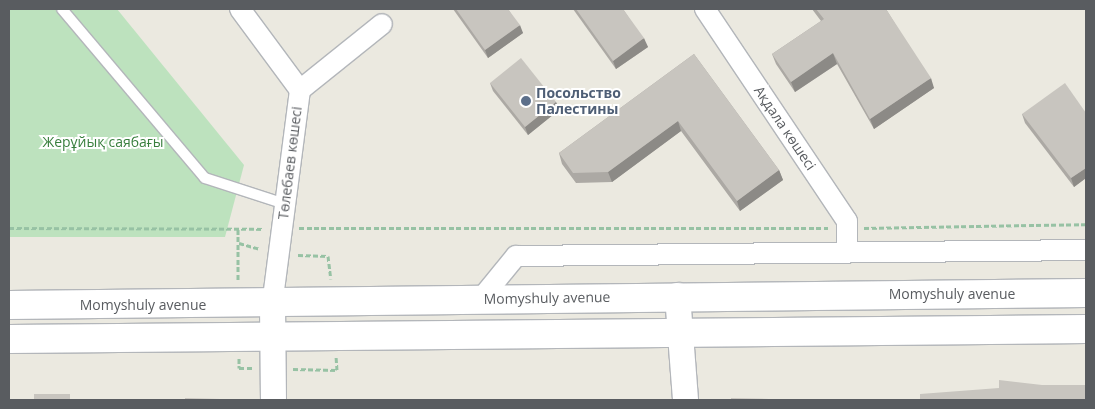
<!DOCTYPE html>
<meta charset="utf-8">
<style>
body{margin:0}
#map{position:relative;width:1095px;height:409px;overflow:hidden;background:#ebe9e0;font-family:"Open Sans",sans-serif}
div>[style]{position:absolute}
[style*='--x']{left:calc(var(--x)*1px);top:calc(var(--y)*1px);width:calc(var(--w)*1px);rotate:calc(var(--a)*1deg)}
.green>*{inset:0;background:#bde2be}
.path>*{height:3px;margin-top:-1.5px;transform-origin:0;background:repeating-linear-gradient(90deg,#97c2a4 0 5px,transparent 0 7.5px)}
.roads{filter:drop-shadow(1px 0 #b3b6ba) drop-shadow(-1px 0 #b3b6ba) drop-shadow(0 1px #b3b6ba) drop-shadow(0 -1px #b3b6ba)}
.service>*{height:10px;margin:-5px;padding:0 5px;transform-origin:5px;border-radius:5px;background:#fff}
.minor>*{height:20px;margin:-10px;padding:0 10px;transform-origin:10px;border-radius:10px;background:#fff}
.tertiary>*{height:25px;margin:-12.5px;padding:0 12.5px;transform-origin:12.5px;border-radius:12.5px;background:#fff}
.secondary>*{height:28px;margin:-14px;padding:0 14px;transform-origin:14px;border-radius:14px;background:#fff}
.wall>*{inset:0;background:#aca9a4}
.shaded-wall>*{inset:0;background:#8c8a86}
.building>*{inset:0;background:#c8c5bf}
.dots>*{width:14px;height:14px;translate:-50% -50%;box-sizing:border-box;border:2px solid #fff;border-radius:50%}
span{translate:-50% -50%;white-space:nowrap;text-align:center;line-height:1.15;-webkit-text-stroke:4px #fff;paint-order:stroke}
.service-label{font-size:14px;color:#4e5e75;font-weight:700}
.left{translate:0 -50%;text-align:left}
.street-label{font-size:14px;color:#595c60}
.park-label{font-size:14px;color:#397f3e}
.frame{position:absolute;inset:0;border:10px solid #595c60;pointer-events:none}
</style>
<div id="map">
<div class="green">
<div style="clip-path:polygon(9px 9px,117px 9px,244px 165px,225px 237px,9px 237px)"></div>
</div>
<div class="path">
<div style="--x:9;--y:228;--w:254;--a:0.2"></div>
<div style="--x:299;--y:228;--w:529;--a:0"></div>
<div style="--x:864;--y:228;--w:222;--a:-1"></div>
<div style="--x:238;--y:229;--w:51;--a:90"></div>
<div style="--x:239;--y:243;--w:22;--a:16"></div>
<div style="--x:298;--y:255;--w:30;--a:2"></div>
<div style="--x:328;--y:256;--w:23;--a:83"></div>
<div style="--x:239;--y:358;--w:10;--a:90"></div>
<div style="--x:239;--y:368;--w:13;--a:0"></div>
<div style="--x:293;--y:369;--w:44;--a:1.3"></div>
<div style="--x:337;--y:370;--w:13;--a:-94"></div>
</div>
<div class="roads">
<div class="service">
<div style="--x:62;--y:9;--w:221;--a:49.8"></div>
<div style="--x:205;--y:178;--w:84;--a:18"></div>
</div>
<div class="minor">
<div style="--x:240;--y:9;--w:101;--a:53.5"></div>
<div style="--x:300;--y:90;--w:217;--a:97.4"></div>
<div style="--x:705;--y:9;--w:255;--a:56.2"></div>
<div style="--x:847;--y:221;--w:32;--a:90"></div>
<div style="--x:300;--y:90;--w:105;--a:-38.8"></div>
<div style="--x:480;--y:300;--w:57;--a:-50.7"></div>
<div style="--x:516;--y:256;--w:570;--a:-0.6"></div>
</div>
<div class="tertiary">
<div style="--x:677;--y:295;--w:105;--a:85.6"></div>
<div style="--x:272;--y:305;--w:95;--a:89.4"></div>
</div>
<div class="secondary">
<div style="--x:9;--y:305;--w:1077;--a:-0.64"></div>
<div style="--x:9;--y:339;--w:1077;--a:-0.53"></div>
</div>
</div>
<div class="wall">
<div style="clip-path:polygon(453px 9px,508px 9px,523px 33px,488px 58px)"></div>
<div style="clip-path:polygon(573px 9px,623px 9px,648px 47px,616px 69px)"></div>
<div style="clip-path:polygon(812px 9px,886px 9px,934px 88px,874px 129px,837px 64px,795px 92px,776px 64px,772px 54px,821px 21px)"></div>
<div style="clip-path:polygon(694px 54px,779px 170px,783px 180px,740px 211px,681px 131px,612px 182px,576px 183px,562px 164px,559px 153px)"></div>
<div style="clip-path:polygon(490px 83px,556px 102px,559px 110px,528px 135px,493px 91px)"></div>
<div style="clip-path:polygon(1086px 113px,1086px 178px,1074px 187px,1025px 123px,1022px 114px)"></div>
</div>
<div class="shaded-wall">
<div style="clip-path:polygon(520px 25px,523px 33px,488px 58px,485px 50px)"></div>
<div style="clip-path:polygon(644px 38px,648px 47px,616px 69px,613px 61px)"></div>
<div style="clip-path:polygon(833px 53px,837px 64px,795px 92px,791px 82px)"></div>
<div style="clip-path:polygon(931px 78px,934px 88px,874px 129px,870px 119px)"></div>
<div style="clip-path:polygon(556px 102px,559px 110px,528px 135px,525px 127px)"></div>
<div style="clip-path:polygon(678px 121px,681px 131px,612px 182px,608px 172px)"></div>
<div style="clip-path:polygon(1086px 168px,1086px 178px,1074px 187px,1071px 178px)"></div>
<div style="clip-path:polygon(779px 170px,783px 180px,740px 211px,737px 201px)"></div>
</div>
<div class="building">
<div style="clip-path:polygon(456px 9px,508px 9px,520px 25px,485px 50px)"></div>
<div style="clip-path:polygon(576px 9px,623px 9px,644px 38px,613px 61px)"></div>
<div style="clip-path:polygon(816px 9px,886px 9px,931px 78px,870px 119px,833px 53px,791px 82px,772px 54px,824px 19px)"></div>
<div style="clip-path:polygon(694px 54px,779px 170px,737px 201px,678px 121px,608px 172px,573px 173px,559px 153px)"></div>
<div style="clip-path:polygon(521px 58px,556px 102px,525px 127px,490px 83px)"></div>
<div style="clip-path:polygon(1065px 83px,1086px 113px,1086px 168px,1071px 178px,1022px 114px)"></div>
<div style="clip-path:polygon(999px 380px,1042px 385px,1086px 385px,1086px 400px,920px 400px,920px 394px,999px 388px)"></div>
<div style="clip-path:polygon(34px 394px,70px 394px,70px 400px,34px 400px)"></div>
<div style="clip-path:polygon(185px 398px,220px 399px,220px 400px,185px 400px)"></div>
<div style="clip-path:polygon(731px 398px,769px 399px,769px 400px,731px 400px)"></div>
</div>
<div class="dots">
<div style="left:526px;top:101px;background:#5c6f8a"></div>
</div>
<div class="service-label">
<span class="left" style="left:536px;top:101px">Посольство<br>Палестины</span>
</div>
<div class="street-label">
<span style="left:785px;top:128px;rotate:56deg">Ақдала көшесі</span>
<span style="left:290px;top:163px;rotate:-83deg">Төлебаев көшесі</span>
<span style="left:952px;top:294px">Momyshuly avenue</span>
<span style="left:547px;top:298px;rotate:-1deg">Momyshuly avenue</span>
<span style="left:143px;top:305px">Momyshuly avenue</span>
</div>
<div class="park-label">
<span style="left:103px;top:142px">Жерұйық саябағы</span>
</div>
<div class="frame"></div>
</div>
